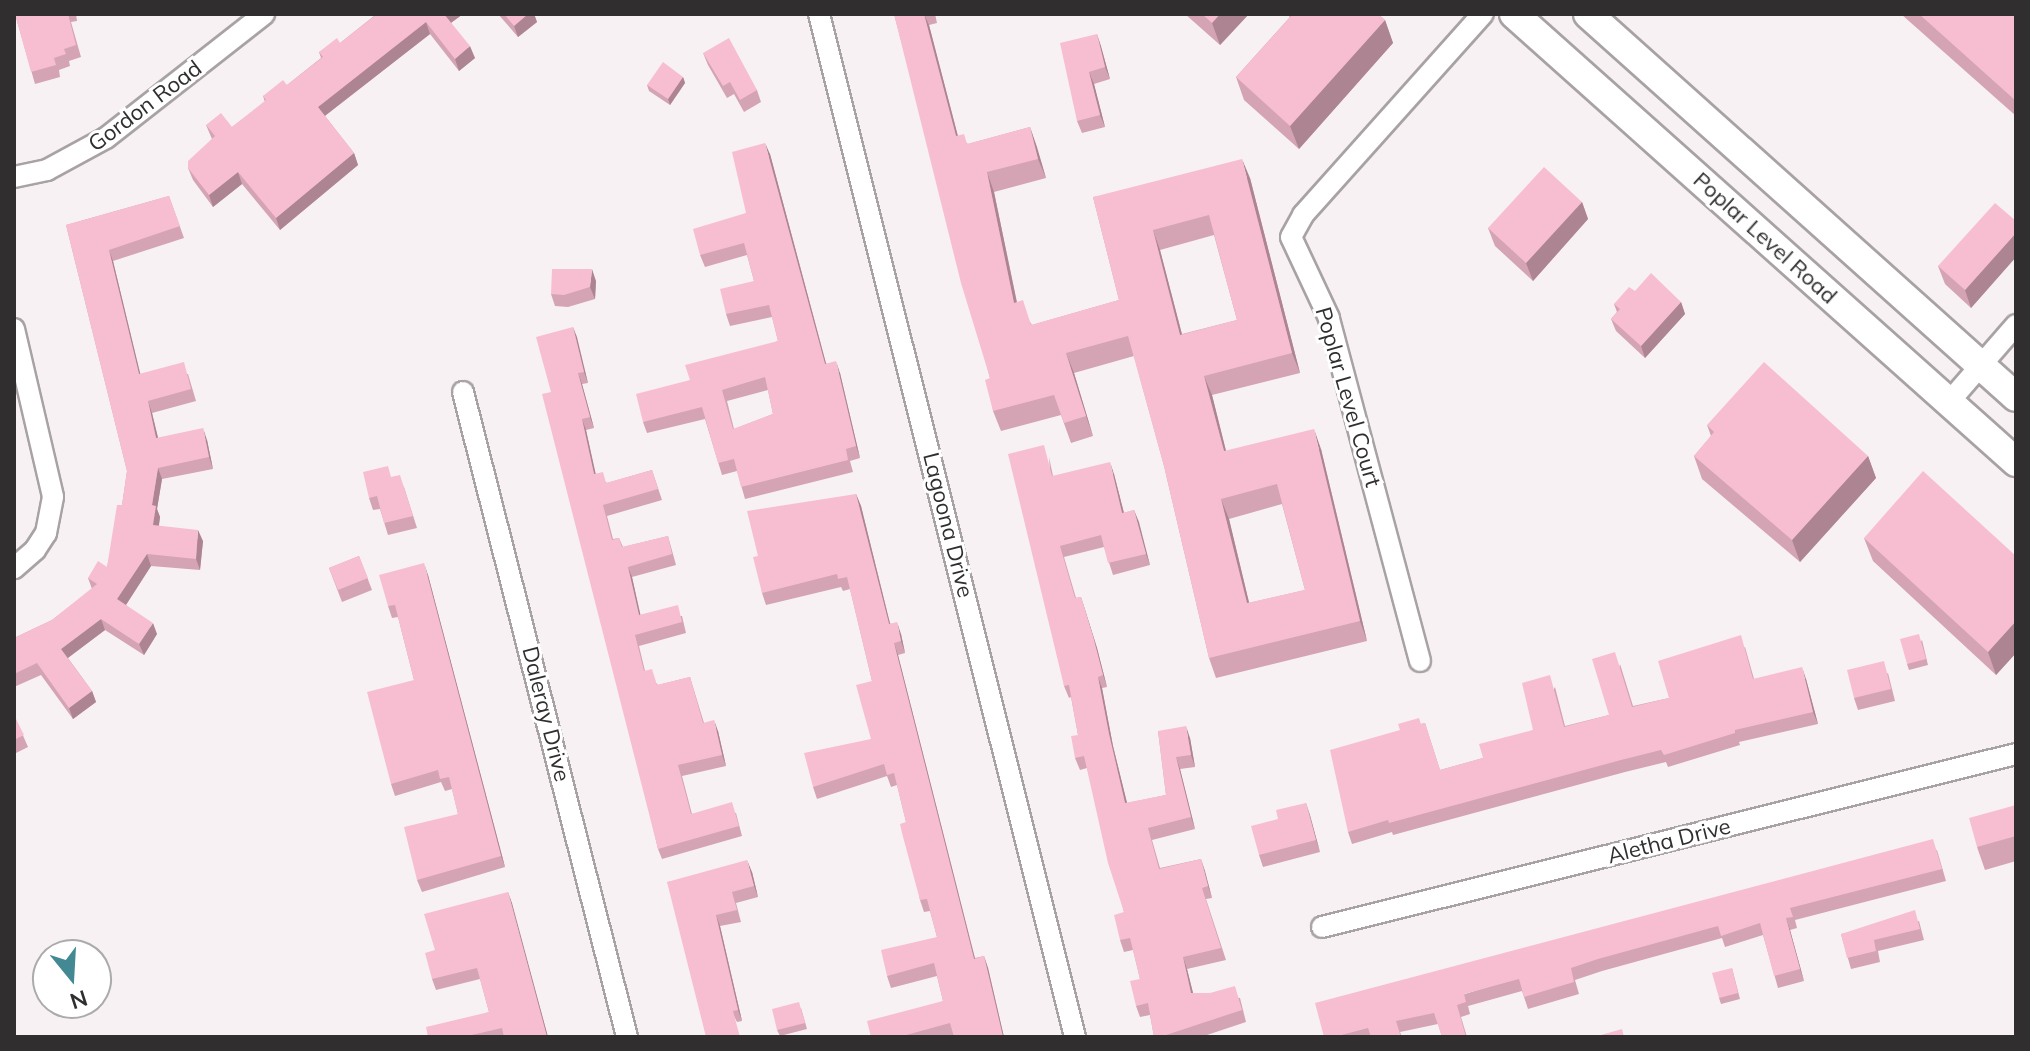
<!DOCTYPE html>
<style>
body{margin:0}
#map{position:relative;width:2030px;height:1051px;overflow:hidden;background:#f8f1f3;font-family:Mulish,sans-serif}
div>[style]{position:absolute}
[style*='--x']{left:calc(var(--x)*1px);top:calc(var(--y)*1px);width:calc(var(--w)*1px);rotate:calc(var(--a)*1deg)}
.roads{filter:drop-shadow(2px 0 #a8a2a4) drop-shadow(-2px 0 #a8a2a4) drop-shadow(0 2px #a8a2a4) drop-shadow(0 -2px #a8a2a4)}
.street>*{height:20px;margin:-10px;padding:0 10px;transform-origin:10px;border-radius:10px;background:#fff}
.secondary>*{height:28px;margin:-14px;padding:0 14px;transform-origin:14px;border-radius:14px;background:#fff}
.wall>*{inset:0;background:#d4a3b4}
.shaded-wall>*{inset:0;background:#ad8592}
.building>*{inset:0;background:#f7bed1}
span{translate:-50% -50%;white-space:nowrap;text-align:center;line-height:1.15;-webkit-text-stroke:6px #fff;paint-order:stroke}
.street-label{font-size:22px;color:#302e2e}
.frame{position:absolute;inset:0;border:16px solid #302e2e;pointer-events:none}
.north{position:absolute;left:32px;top:939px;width:80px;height:80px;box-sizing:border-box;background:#fff;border:2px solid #acabab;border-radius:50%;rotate:162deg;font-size:22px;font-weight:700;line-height:32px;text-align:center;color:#302e2e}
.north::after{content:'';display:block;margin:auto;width:28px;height:36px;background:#438993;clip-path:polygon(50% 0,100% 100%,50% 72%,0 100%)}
</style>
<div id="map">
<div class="roads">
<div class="street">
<div style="--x:819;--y:14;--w:1055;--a:75.95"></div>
<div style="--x:14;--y:177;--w:34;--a:-12"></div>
<div style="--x:47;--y:170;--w:67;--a:-28.5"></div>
<div style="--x:106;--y:138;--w:201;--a:-38.1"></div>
<div style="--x:14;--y:329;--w:172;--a:76.9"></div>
<div style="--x:53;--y:497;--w:37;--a:101"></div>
<div style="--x:46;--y:533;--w:20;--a:123"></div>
<div style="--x:35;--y:550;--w:28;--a:139"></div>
<div style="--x:463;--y:392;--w:666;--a:75.73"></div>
<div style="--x:1949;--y:402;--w:102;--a:-49"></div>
<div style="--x:1420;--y:661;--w:355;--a:-104.9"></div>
<div style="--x:1329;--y:318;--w:89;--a:-115.1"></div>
<div style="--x:1291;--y:237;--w:25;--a:-61"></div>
<div style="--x:1303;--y:215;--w:270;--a:-48.2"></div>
<div style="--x:1322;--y:927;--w:715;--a:-14"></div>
</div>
<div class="secondary">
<div style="--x:1514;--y:14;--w:673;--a:41.75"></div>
<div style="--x:1588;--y:14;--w:574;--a:41.82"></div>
</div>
</div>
<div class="wall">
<div style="clip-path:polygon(15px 14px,76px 14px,77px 21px,71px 22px,81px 57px,69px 61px,70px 66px,59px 70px,60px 77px,35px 84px)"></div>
<div style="clip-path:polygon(374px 14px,463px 14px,451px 23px,475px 58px,459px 71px,430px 34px,325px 116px,354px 153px,358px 165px,280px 230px,242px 184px,213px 207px,193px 180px,188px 168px,212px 139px,206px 125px,232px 127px,265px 102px,263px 96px,287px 85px,321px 58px,319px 52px,340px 43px,374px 16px)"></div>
<div style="clip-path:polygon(498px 14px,534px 14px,537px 22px,518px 37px)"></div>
<div style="clip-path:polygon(evenodd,894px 14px,935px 14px,937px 23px,929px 25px,958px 136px,968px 144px,1030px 127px,1046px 178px,994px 192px,1017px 302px,1032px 325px,1119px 300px,1093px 197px,1250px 178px,1300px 373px,1212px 395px,1226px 451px,1321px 449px,1367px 641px,1216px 678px,1209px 658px,1164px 466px,1134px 356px,1074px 373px,1093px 436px,1071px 443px,1061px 415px,1001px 431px,993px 411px,990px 378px,894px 14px,1214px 235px,1237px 320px,1182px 334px,1160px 250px,1214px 235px,894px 14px,1282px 504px,1305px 590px,1249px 603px,1229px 519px,1282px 504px)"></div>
<div style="clip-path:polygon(1185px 14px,1249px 14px,1220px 45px)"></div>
<div style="clip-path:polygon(1286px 14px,1378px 14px,1385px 20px,1393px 43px,1299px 149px,1244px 100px,1236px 77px,1290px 17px)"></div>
<div style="clip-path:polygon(1901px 14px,2016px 14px,2016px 116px)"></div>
<div style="clip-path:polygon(1097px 34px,1110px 79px,1094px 84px,1105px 127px,1082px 133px,1077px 121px)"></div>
<div style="clip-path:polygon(703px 53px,757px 90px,761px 102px,744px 112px,734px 94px,727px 98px,708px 65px)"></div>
<div style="clip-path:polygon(683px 77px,685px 83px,670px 105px,649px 91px,647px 85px)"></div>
<div style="clip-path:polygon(evenodd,770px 154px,826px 363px,840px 373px,860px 458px,850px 461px,853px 472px,745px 499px,737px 471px,722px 475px,705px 419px,647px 433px,643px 422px,690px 380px,778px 341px,772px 317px,730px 326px,726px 314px,754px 281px,747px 255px,705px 267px,700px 255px,746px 213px,770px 154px,768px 390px,773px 414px,734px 429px,727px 401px,768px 390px)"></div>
<div style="clip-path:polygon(169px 196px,184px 238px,113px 261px,140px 374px,188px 374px,196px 401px,152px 413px,158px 438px,207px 440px,213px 469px,162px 479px,157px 509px,160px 517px,159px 526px,203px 541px,200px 570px,151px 566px,126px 605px,157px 634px,144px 655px,105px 630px,68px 658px,92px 691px,96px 702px,73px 719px,41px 675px,14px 687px,14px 638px,52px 620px,92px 589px,88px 578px,107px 567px,122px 505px,127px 471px,66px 225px)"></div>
<div style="clip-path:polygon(1582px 202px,1588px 219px,1533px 281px,1495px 246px,1488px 228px)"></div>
<div style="clip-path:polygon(2016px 221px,2016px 257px,1971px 308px,1945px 284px,1938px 266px)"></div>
<div style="clip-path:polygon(596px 281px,595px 299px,568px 307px,555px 306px,551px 294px)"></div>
<div style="clip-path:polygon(1635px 291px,1681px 302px,1685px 314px,1645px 358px,1616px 331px,1611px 319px,1617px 312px,1614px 304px)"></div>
<div style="clip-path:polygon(573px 327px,588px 383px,582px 384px,594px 428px,586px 430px,595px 473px,607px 483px,652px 470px,662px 500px,607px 516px,613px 539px,619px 538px,623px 547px,668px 536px,676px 565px,632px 577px,640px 615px,682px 616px,686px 633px,639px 646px,645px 671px,658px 685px,690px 677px,704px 723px,718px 731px,726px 766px,682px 776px,692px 814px,736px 813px,742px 836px,662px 859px,658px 849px,551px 392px)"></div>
<div style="clip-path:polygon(1707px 425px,1868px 456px,1876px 478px,1800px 562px,1702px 479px,1694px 456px,1711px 436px)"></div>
<div style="clip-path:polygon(1049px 457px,1053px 476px,1114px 474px,1124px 513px,1134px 510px,1150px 565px,1113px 575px,1104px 547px,1064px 557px,1076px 598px,1081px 597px,1097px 648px,1107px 687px,1102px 688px,1113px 746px,1127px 803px,1166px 795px,1158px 731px,1190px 738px,1195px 767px,1180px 769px,1195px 829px,1152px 840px,1160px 868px,1201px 859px,1212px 898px,1206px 899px,1226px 960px,1187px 969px,1193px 993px,1240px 998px,1246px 1022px,1201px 1037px,1154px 1037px,1150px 1015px,1140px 1017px,1136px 1006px,1140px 979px,1133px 950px,1124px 952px,1120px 940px,1124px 912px,1087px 768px,1080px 770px,1075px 758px,1078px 735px,1071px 697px,1069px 698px,1064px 686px)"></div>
<div style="clip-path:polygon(392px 477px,404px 487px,417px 528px,388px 535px,380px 509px,373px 510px,369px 498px)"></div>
<div style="clip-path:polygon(856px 494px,861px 506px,890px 623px,901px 634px,905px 653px,898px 655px,975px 958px,984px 956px,988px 968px,1004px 1037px,954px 1037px,953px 1035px,946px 1037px,871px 1037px,943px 1001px,937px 976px,891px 988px,887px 976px,937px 937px,930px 911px,924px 912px,920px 900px,906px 822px,897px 785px,891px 787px,887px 776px,817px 799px,813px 787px,871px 739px,872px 681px,850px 589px,843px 591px,841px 587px,766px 605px,762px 593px,758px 556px)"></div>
<div style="clip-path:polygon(1864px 538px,2016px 556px,2016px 653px,1996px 675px,1873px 561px)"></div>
<div style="clip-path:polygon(359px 556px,372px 590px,342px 602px,329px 568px)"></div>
<div style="clip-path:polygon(428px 575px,505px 867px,422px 892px,417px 880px,458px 814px,452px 789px,445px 791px,441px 782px,395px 796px,391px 784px,414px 680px,398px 617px,392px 618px,388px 606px)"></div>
<div style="clip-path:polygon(1922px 640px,1928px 665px,1909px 670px,1907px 664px)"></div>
<div style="clip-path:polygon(1745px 647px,1754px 679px,1806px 679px,1818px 724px,1739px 742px,1740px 745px,1668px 767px,1666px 762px,1625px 772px,1393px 835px,1392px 832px,1352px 844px,1348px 832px,1421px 724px,1425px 723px,1440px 770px,1483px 758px,1533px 730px,1555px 687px,1565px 726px,1609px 715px,1620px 664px,1633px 706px,1669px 698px)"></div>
<div style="clip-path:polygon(1888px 673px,1895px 701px,1858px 710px,1854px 698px)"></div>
<div style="clip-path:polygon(14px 715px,28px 747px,14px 754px)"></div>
<div style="clip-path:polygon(1306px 803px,1320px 852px,1263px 867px,1259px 855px,1278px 819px)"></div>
<div style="clip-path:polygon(2016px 805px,2016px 861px,1985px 870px,1977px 847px)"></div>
<div style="clip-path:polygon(1937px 850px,1946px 881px,1795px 920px,1797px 928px,1790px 930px,1804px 981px,1778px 988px,1763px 935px,1725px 947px,1722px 938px,1602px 971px,1575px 980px,1579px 994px,1528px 1009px,1522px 991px,1468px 1006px,1470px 1014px,1461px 1017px,1467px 1037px,1442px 1037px,1438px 1024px,1400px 1032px,1402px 1037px,1324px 1037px)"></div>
<div style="clip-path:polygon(752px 872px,758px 897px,736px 903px,741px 922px,720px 926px,742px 1021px,737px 1022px,667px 882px)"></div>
<div style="clip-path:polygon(508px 892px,548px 1037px,428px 1037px,489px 1012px,480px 979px,436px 990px,432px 979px,435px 950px)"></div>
<div style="clip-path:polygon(1919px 921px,1924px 940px,1878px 951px,1880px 962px,1851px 969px,1841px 934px)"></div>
<div style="clip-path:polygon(1732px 968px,1740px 999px,1721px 1004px,1719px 998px)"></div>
<div style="clip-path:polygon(801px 1008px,807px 1029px,780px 1036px,777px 1030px)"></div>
</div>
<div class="shaded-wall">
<div style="clip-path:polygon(444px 14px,463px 14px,448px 25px)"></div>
<div style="clip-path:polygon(528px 14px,534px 14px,537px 22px,518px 37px,514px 26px)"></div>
<div style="clip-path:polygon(924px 14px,929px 25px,963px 156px,956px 136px)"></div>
<div style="clip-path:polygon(1220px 14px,1249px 14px,1220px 45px,1212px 23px)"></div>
<div style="clip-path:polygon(1385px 20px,1393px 43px,1299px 149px,1290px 126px)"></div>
<div style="clip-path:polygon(426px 22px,430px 34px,322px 118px,318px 107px)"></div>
<div style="clip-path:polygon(1097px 34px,1101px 46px,1110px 79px,1105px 67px)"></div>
<div style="clip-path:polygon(470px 46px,475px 58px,459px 71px,455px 59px)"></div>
<div style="clip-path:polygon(1089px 72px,1094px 84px,1105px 127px,1100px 115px)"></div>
<div style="clip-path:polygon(683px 77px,685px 83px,670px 105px,668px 99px)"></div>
<div style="clip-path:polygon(1030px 127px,1037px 147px,1046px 178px,1038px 159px)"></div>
<div style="clip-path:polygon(765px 143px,770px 154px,829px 375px,825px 364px)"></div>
<div style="clip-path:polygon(354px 153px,358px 165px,280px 230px,276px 218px)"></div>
<div style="clip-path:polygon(1242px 159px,1250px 178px,1300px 373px,1292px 353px)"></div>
<div style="clip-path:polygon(238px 172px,242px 184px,213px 207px,209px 195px)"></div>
<div style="clip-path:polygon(987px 172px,994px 192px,1021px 323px,1014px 303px)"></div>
<div style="clip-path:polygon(1582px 202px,1588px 219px,1533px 281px,1526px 263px)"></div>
<div style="clip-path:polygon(1153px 230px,1160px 250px,1187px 354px,1180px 335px)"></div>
<div style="clip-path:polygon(2016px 233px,2016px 257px,1971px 308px,1965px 290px)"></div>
<div style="clip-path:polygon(109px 250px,113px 261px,143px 385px,139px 374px)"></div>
<div style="clip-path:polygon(592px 269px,596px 281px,595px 299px,590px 287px)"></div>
<div style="clip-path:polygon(1681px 302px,1685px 314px,1645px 358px,1641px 346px)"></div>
<div style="clip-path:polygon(573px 327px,577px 337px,588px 383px,584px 372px)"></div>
<div style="clip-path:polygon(1066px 353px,1074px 373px,1093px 436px,1086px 416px)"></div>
<div style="clip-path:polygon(836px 361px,840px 373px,860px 458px,856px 446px)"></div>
<div style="clip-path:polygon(578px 373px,582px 384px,594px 428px,590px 417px)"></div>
<div style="clip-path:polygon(1204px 376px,1212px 395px,1231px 471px,1224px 451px)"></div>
<div style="clip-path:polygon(148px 401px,152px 413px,161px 450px,156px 438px)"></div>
<div style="clip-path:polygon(582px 419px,586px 430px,598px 484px,594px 474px)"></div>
<div style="clip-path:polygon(203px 428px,207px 440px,213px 469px,209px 457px)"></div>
<div style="clip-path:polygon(1314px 429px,1321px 449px,1367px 641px,1360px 621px)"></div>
<div style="clip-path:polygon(1868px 456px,1876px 478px,1800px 562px,1792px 540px)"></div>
<div style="clip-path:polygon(1110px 462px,1114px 474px,1127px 525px,1122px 513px)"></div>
<div style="clip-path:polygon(158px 468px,162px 479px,157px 509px,160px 517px,157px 537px,153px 525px,152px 505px)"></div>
<div style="clip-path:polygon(856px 494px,861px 506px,893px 636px,889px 624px)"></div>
<div style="clip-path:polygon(1221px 499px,1229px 519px,1254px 623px,1247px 603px)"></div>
<div style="clip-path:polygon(1134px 510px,1139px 522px,1150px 565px,1146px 554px)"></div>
<div style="clip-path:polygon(198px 530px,203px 541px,200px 570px,196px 559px)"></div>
<div style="clip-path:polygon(147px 554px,151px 566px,122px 611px,117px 599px)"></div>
<div style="clip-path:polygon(424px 563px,428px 575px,505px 867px,501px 856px)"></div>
<div style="clip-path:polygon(628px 567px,632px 577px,643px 626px,639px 615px)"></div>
<div style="clip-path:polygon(1081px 597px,1097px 648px,1107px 687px,1103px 675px)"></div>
<div style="clip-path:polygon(101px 619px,105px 630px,65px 660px,61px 649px)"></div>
<div style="clip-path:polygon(2016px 621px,2016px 653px,1996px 675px,1988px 652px)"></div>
<div style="clip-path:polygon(897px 622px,901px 634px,905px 653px,901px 641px)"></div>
<div style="clip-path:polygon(153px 623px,157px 634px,144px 655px,139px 644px)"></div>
<div style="clip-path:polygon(894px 643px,898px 655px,978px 971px,974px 959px)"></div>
<div style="clip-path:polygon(1802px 667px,1806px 679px,1818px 724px,1813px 712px)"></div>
<div style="clip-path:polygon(1098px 677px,1102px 688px,1113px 746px,1130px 815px,1125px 803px,1109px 734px)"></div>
<div style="clip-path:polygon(92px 691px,96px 702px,73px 719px,69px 708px)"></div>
<div style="clip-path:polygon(714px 720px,718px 731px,726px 766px,722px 755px)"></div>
<div style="clip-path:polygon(1186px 726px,1190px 738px,1195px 767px,1191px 755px)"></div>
<div style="clip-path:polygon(1176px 757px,1180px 769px,1195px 829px,1191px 817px)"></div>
<div style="clip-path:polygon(1306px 803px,1310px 815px,1320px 852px,1316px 840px)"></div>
<div style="clip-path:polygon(1201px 859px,1205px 871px,1212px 898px,1208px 886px)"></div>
<div style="clip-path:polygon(747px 860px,752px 872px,758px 897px,754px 886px)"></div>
<div style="clip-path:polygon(508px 892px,512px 903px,548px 1037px,547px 1037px)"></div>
<div style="clip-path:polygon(716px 915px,720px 926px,742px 1021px,738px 1010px)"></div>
<div style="clip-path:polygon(1786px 918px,1790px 930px,1804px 981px,1800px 969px)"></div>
<div style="clip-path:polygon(984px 956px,988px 968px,1004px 1037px,1003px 1037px)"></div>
<div style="clip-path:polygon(1183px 957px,1187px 969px,1196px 1005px,1191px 993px)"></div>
</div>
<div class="building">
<div style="clip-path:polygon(15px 14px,68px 14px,76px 45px,64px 49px,66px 54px,54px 58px,56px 65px,31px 72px)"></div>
<div style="clip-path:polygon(375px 14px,444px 14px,470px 46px,455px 59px,426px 22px,318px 107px,354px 153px,276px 218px,238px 172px,209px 195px,188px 168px,188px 161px,215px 136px,206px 125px,221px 113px,232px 127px,266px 100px,263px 96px,283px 80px,287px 85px,323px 57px,319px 52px,337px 38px,340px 43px,376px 15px)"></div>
<div style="clip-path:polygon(504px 14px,528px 14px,514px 26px)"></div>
<div style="clip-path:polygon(evenodd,894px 14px,924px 14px,956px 136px,964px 134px,967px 144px,1030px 127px,1038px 159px,987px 172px,1014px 303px,1023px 300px,1031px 325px,1119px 300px,1093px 197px,1242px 159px,1292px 353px,1204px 376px,1224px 451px,1314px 429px,1360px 621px,1209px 658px,1164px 466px,1128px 336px,1066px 353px,1086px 416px,1064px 423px,1054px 395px,993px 411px,985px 380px,990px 378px,961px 283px,894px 14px,1209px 215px,1237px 320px,1180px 335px,1153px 230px,1209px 215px,894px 14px,1277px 484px,1305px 590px,1247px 603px,1221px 499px,1277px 484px)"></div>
<div style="clip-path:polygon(1202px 14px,1220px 14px,1212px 23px)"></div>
<div style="clip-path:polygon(1293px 14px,1378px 14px,1385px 20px,1290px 126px,1236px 77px)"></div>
<div style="clip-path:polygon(1919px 14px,2016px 14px,2016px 101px)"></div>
<div style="clip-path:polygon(1097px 34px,1105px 67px,1089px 72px,1100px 115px,1077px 121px,1060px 43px)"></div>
<div style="clip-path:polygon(729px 38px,757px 90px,740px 100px,730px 82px,723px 86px,703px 53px)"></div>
<div style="clip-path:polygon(663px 62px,683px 77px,668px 99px,647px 85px)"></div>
<div style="clip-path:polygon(evenodd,765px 143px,825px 364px,836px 361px,856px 446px,846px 449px,848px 460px,741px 487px,734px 459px,718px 463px,702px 407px,643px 422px,636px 394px,690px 380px,685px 365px,778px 341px,769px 305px,726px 314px,720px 289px,754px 281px,744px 243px,700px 255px,693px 229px,746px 213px,732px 152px,765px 143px,765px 377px,773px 414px,733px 429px,722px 390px,765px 377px)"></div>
<div style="clip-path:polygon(1544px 167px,1582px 202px,1526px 263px,1488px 228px)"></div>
<div style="clip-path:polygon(169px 196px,180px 226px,109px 250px,139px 374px,184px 362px,191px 389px,148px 401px,156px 438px,203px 428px,209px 457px,158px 468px,152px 505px,156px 506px,153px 525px,198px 530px,196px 559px,147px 554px,117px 599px,153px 623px,139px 644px,101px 619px,61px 649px,92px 691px,69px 708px,37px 663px,14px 674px,14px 638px,52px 620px,97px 584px,88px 578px,98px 561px,107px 567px,117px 505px,122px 505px,127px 471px,66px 225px)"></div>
<div style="clip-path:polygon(1995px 203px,2016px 221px,2016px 233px,1965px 290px,1938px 266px)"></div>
<div style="clip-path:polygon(552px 269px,592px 269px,590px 287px,564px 295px,551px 294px)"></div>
<div style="clip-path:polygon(1651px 273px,1681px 302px,1641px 346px,1611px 319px,1620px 309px,1614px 304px,1629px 287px,1635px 291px)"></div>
<div style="clip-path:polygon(573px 327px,584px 372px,578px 373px,590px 417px,582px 419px,594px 474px,603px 472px,606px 483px,652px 470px,658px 489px,603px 505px,612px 540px,619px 538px,622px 547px,668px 536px,672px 554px,628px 567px,639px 615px,678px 605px,682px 622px,635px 635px,644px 671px,652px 669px,657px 685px,690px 677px,703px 723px,714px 720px,722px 755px,678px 765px,691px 814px,732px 802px,739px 826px,658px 849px,542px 394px,551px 392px,536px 337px)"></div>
<div style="clip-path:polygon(1764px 362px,1868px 456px,1792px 540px,1694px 456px,1714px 432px,1707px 425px)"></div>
<div style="clip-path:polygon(1044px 445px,1052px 476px,1110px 462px,1122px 513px,1134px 510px,1146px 554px,1108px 563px,1101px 535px,1060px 546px,1075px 598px,1081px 597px,1093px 636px,1103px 675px,1098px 677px,1109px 734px,1125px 803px,1166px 795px,1158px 731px,1186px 726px,1191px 755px,1176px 757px,1191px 817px,1148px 828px,1159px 869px,1201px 859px,1208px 886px,1202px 888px,1221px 948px,1183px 957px,1191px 993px,1210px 993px,1235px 986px,1242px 1010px,1160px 1037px,1154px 1037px,1148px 1003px,1136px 1006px,1130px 981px,1140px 979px,1130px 938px,1120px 940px,1114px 915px,1124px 912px,1108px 863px,1084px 756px,1075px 758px,1071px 736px,1078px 735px,1069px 685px,1064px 686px,1008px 454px)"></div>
<div style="clip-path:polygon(388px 466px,391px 477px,400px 475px,413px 516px,384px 523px,377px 496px,369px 498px,363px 472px)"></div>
<div style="clip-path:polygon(1923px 471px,2016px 556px,2016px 621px,1988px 652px,1864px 538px)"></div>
<div style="clip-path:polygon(856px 494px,889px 624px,897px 622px,901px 641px,894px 643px,971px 947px,974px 959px,984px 956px,1003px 1037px,954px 1037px,950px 1023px,899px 1037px,871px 1037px,867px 1021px,943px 1001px,934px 963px,887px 976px,881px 950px,937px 937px,927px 899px,920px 900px,902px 833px,900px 824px,906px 822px,894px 773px,887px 775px,884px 764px,813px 787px,807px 764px,804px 753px,871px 739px,856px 685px,872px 681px,847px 577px,838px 579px,837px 574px,762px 593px,753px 557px,758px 556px,747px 511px)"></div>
<div style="clip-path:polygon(359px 556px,368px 578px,338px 590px,329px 568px)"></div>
<div style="clip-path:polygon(424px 563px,501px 856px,417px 880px,404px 827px,458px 814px,449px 777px,440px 779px,438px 770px,391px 784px,367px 692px,414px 680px,395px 605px,388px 606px,379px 575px)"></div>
<div style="clip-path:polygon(1919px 634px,1926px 659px,1907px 664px,1900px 639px)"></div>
<div style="clip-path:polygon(1741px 635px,1753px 679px,1802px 667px,1813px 712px,1735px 730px,1735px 733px,1664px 755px,1661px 750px,1621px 760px,1389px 823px,1388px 820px,1348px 832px,1330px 750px,1400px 730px,1398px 724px,1419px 718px,1421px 724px,1425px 723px,1440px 770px,1483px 758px,1479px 744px,1533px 730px,1522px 683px,1550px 675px,1564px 727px,1609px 715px,1592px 659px,1615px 652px,1632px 707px,1669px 698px,1658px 661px)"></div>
<div style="clip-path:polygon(1884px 661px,1891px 689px,1854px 698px,1847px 670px)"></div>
<div style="clip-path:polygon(14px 715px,24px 735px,14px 740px)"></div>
<div style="clip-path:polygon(1306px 803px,1316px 840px,1259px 855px,1251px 826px,1278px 819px,1276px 810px)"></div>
<div style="clip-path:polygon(2016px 805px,2016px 836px,1977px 847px,1969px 818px)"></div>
<div style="clip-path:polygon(1933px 839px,1942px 869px,1790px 908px,1793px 917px,1786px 918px,1800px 969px,1774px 976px,1760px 923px,1721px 936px,1718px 926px,1598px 959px,1571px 968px,1574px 982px,1524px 997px,1519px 979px,1464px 994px,1466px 1002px,1457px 1005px,1466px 1037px,1442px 1037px,1434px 1013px,1396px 1021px,1401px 1037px,1371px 1037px,1368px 1028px,1334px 1037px,1324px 1037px,1315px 1003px)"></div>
<div style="clip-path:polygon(747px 860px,754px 886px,732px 892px,737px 910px,716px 915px,738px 1010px,733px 1011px,740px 1037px,706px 1037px,667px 882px)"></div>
<div style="clip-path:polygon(508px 892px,547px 1037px,504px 1037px,502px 1028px,463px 1037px,428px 1037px,426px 1027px,489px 1012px,477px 968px,432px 979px,425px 953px,435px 950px,424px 914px)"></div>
<div style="clip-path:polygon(1915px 910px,1920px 929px,1874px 940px,1876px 951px,1847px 958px,1841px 934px)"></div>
<div style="clip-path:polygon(1732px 968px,1738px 993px,1719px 998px,1712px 973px)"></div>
<div style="clip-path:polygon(799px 1002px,805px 1023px,777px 1030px,772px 1009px)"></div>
<div style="clip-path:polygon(1622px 1029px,1624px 1037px,1594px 1037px)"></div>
</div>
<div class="street-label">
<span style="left:145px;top:106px;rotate:-37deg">Gordon Road</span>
<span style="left:1765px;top:238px;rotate:42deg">Poplar Level Road</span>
<span style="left:1348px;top:397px;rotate:74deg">Poplar Level Court</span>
<span style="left:948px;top:525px;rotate:76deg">Lagoona Drive</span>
<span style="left:546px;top:714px;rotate:76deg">Daleray Drive</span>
<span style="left:1669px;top:841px;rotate:-14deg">Aletha Drive</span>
</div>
<div class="frame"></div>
<div class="north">N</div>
</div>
